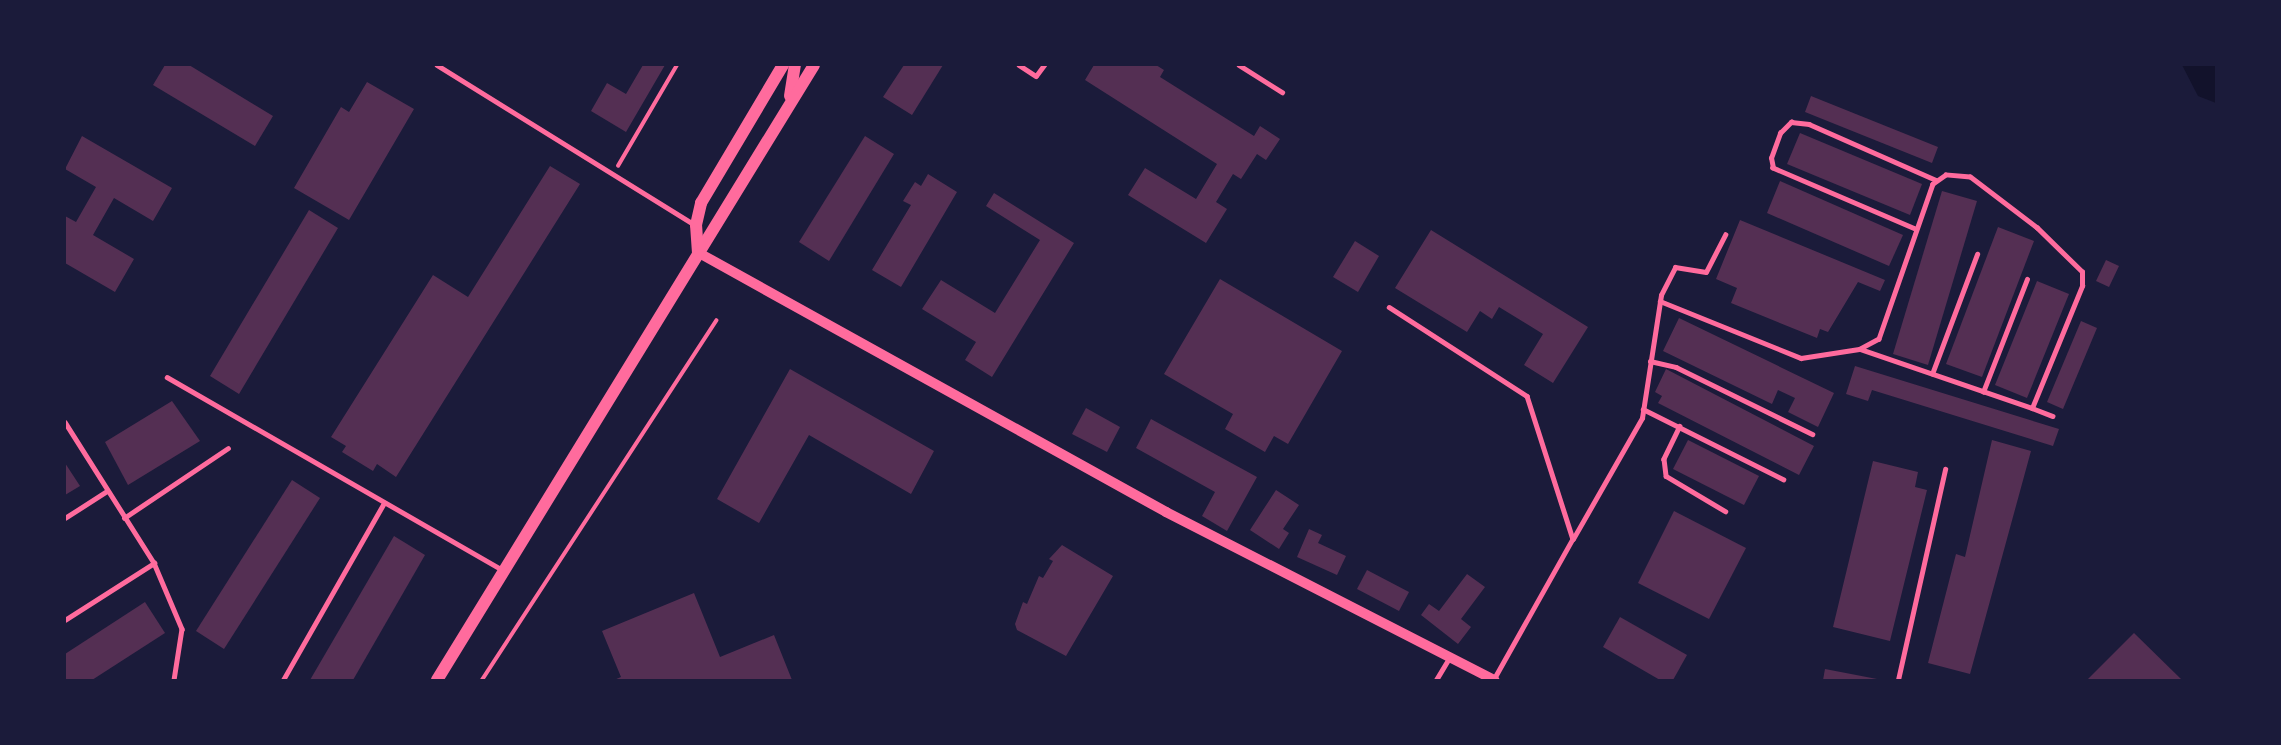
<!DOCTYPE html>
<style>
body{margin:0}
#map{position:relative;width:2281px;height:745px;overflow:hidden;background:#1b1b3a;font-family:Barlow,sans-serif}
div>[style]{position:absolute}
[style*='--x']{left:calc(var(--x)*1px);top:calc(var(--y)*1px);width:calc(var(--w)*1px);rotate:calc(var(--a)*1deg)}
.water>*{inset:0;background:#12122b}
.building>*{inset:0;background:#542f53}
.path>*{height:3.5px;margin:-1.75px;padding:0 1.75px;transform-origin:1.75px;border-radius:1.75px;background:#ff6b9d}
.service>*{height:4.5px;margin:-2.25px;padding:0 2.25px;transform-origin:2.25px;border-radius:2.25px;background:#ff6b9d}
.tertiary>*{height:10px;margin:-5px;padding:0 5px;transform-origin:5px;border-radius:5px;background:#ff6b9d}
.primary>*{height:12px;margin:-6px;padding:0 6px;transform-origin:6px;border-radius:6px;background:#ff6b9d}
span{translate:-50% -50%;white-space:nowrap;text-align:center;line-height:1.15;-webkit-text-stroke:7px #1b1b3a;paint-order:stroke}
.frame{position:absolute;inset:0;border:66px solid #1b1b3a;pointer-events:none}
</style>
<div id="map">
<div class="water">
<div style="clip-path:polygon(2182px 65px,2216px 65px,2216px 103px,2198px 96px)"></div>
</div>
<div class="building">
<div style="clip-path:polygon(165px 65px,189px 65px,273px 116px,255px 146px,153px 85px)"></div>
<div style="clip-path:polygon(643px 65px,665px 65px,626px 132px,591px 111px,607px 83px,626px 94px)"></div>
<div style="clip-path:polygon(904px 65px,943px 65px,912px 115px,883px 97px)"></div>
<div style="clip-path:polygon(1094px 65px,1156px 65px,1164px 70px,1160px 77px,1254px 136px,1260px 126px,1280px 139px,1266px 160px,1257px 154px,1241px 179px,1233px 174px,1216px 202px,1227px 209px,1206px 243px,1128px 195px,1145px 168px,1196px 199px,1217px 164px,1085px 80px)"></div>
<div style="clip-path:polygon(367px 82px,414px 109px,349px 220px,294px 188px,341px 107px,349px 112px)"></div>
<div style="clip-path:polygon(1811px 96px,1938px 147px,1932px 163px,1805px 112px)"></div>
<div style="clip-path:polygon(1800px 133px,1922px 184px,1910px 215px,1787px 164px)"></div>
<div style="clip-path:polygon(82px 136px,172px 188px,153px 221px,114px 198px,93px 235px,134px 259px,115px 292px,65px 263px,65px 216px,76px 222px,96px 187px,65px 169px)"></div>
<div style="clip-path:polygon(865px 136px,894px 154px,829px 261px,799px 242px)"></div>
<div style="clip-path:polygon(550px 166px,580px 184px,396px 477px,377px 464px,373px 471px,342px 452px,346px 446px,331px 437px,433px 275px,468px 297px)"></div>
<div style="clip-path:polygon(928px 174px,957px 192px,901px 287px,872px 270px,911px 205px,903px 201px,915px 182px,921px 186px)"></div>
<div style="clip-path:polygon(1780px 181px,1903px 235px,1889px 266px,1767px 213px)"></div>
<div style="clip-path:polygon(1942px 191px,1977px 201px,1928px 365px,1893px 354px)"></div>
<div style="clip-path:polygon(994px 193px,1074px 243px,992px 377px,965px 360px,976px 342px,922px 309px,941px 280px,995px 313px,1040px 240px,986px 206px)"></div>
<div style="clip-path:polygon(309px 210px,338px 228px,239px 394px,210px 376px)"></div>
<div style="clip-path:polygon(1740px 220px,1885px 280px,1880px 291px,1858px 282px,1828px 332px,1820px 329px,1817px 338px,1731px 303px,1737px 288px,1716px 279px)"></div>
<div style="clip-path:polygon(1998px 227px,2034px 241px,1982px 377px,1946px 364px)"></div>
<div style="clip-path:polygon(1431px 230px,1588px 327px,1553px 383px,1524px 365px,1543px 334px,1499px 307px,1492px 319px,1480px 311px,1467px 332px,1395px 288px)"></div>
<div style="clip-path:polygon(1355px 241px,1379px 256px,1358px 292px,1333px 277px)"></div>
<div style="clip-path:polygon(2106px 260px,2119px 266px,2109px 287px,2096px 281px)"></div>
<div style="clip-path:polygon(1220px 279px,1342px 351px,1288px 444px,1274px 436px,1265px 452px,1225px 429px,1233px 414px,1164px 374px)"></div>
<div style="clip-path:polygon(2037px 281px,2069px 294px,2027px 398px,1995px 385px)"></div>
<div style="clip-path:polygon(1679px 318px,1834px 393px,1818px 427px,1788px 412px,1795px 398px,1778px 390px,1772px 404px,1663px 351px)"></div>
<div style="clip-path:polygon(2081px 321px,2097px 328px,2063px 409px,2047px 402px)"></div>
<div style="clip-path:polygon(1855px 366px,2059px 429px,2053px 446px,1872px 390px,1868px 401px,1846px 394px)"></div>
<div style="clip-path:polygon(790px 369px,934px 451px,911px 494px,809px 435px,759px 523px,717px 499px)"></div>
<div style="clip-path:polygon(1666px 369px,1814px 446px,1799px 475px,1658px 403px,1662px 396px,1655px 392px)"></div>
<div style="clip-path:polygon(172px 401px,200px 441px,128px 485px,105px 442px)"></div>
<div style="clip-path:polygon(1086px 408px,1120px 427px,1107px 452px,1072px 434px)"></div>
<div style="clip-path:polygon(1151px 419px,1257px 477px,1227px 531px,1202px 516px,1215px 492px,1136px 448px)"></div>
<div style="clip-path:polygon(1688px 440px,1759px 476px,1744px 505px,1673px 469px)"></div>
<div style="clip-path:polygon(1992px 440px,2031px 451px,1970px 674px,1928px 663px,1956px 554px,1965px 557px)"></div>
<div style="clip-path:polygon(1873px 461px,1918px 472px,1915px 487px,1927px 490px,1890px 641px,1833px 627px)"></div>
<div style="clip-path:polygon(65px 463px,80px 486px,65px 495px)"></div>
<div style="clip-path:polygon(292px 480px,320px 498px,224px 649px,196px 631px)"></div>
<div style="clip-path:polygon(1276px 490px,1299px 505px,1283px 529px,1289px 533px,1279px 549px,1250px 530px)"></div>
<div style="clip-path:polygon(1674px 511px,1746px 548px,1709px 619px,1638px 583px)"></div>
<div style="clip-path:polygon(1309px 529px,1322px 535px,1318px 543px,1346px 556px,1337px 575px,1297px 557px)"></div>
<div style="clip-path:polygon(394px 536px,425px 555px,353px 680px,310px 680px)"></div>
<div style="clip-path:polygon(1062px 545px,1113px 576px,1066px 656px,1017px 630px,1015px 624px,1023px 602px,1027px 604px,1039px 576px,1043px 578px,1053px 561px,1049px 559px)"></div>
<div style="clip-path:polygon(1367px 570px,1409px 592px,1399px 611px,1357px 589px)"></div>
<div style="clip-path:polygon(1467px 574px,1485px 587px,1461px 619px,1471px 627px,1458px 644px,1421px 615px,1429px 604px,1439px 611px)"></div>
<div style="clip-path:polygon(694px 593px,720px 657px,774px 635px,792px 680px,614px 680px,621px 677px,602px 631px)"></div>
<div style="clip-path:polygon(145px 602px,165px 633px,92px 680px,65px 680px,65px 654px)"></div>
<div style="clip-path:polygon(1620px 617px,1687px 655px,1673px 680px,1660px 680px,1603px 647px)"></div>
<div style="clip-path:polygon(2134px 633px,2182px 680px,2087px 680px)"></div>
<div style="clip-path:polygon(1825px 669px,1877px 679px,1877px 680px,1823px 680px)"></div>
</div>
<div class="path">
<div style="--x:618;--y:166;--w:117;--a:-59.7"></div>
<div style="--x:482;--y:680;--w:429;--a:-56.9"></div>
</div>
<div class="service">
<div style="--x:437;--y:65;--w:304;--a:31.8"></div>
<div style="--x:1019;--y:65;--w:20;--a:33"></div>
<div style="--x:1036;--y:76;--w:14;--a:-54"></div>
<div style="--x:1239;--y:65;--w:51;--a:32.1"></div>
<div style="--x:1915;--y:229;--w:155;--a:-156.8"></div>
<div style="--x:1773;--y:168;--w:10;--a:-101"></div>
<div style="--x:1771;--y:158;--w:27;--a:-70"></div>
<div style="--x:1780;--y:133;--w:16;--a:-45"></div>
<div style="--x:1791;--y:122;--w:18;--a:6"></div>
<div style="--x:1809;--y:124;--w:139;--a:23.8"></div>
<div style="--x:1660;--y:301;--w:152;--a:22"></div>
<div style="--x:1801;--y:358;--w:60;--a:-8.7"></div>
<div style="--x:1860;--y:349;--w:182;--a:18.9"></div>
<div style="--x:2032;--y:408;--w:132;--a:-67.7"></div>
<div style="--x:2082;--y:286;--w:14;--a:-90"></div>
<div style="--x:2082;--y:272;--w:63;--a:-135.6"></div>
<div style="--x:2037;--y:228;--w:84;--a:-142.7"></div>
<div style="--x:1970;--y:177;--w:24;--a:-175"></div>
<div style="--x:1946;--y:175;--w:16;--a:145"></div>
<div style="--x:1933;--y:184;--w:164;--a:109.2"></div>
<div style="--x:1879;--y:339;--w:21;--a:152"></div>
<div style="--x:1389;--y:307;--w:164;--a:32.8"></div>
<div style="--x:1527;--y:396;--w:150;--a:72.2"></div>
<div style="--x:1573;--y:539;--w:162;--a:119.3"></div>
<div style="--x:1650;--y:361;--w:27;--a:13"></div>
<div style="--x:1676;--y:367;--w:152;--a:26.2"></div>
<div style="--x:1932;--y:374;--w:128;--a:-69.4"></div>
<div style="--x:167;--y:377;--w:387;--a:29.9"></div>
<div style="--x:1983;--y:392;--w:121;--a:-68.7"></div>
<div style="--x:2032;--y:408;--w:22;--a:21"></div>
<div style="--x:1643;--y:409;--w:157;--a:26.6"></div>
<div style="--x:65;--y:422;--w:167;--a:57.7"></div>
<div style="--x:154;--y:563;--w:72;--a:67"></div>
<div style="--x:182;--y:629;--w:52;--a:98.9"></div>
<div style="--x:1680;--y:426;--w:37;--a:116"></div>
<div style="--x:1664;--y:459;--w:17;--a:83"></div>
<div style="--x:1666;--y:476;--w:69;--a:30.7"></div>
<div style="--x:65;--y:518;--w:50;--a:-32.7"></div>
<div style="--x:124;--y:518;--w:125;--a:-33.9"></div>
<div style="--x:1573;--y:539;--w:139;--a:-60.3"></div>
<div style="--x:1642;--y:418;--w:124;--a:-81.2"></div>
<div style="--x:1661;--y:295;--w:31;--a:-63"></div>
<div style="--x:1675;--y:267;--w:31;--a:9"></div>
<div style="--x:1706;--y:272;--w:42;--a:-62.8"></div>
<div style="--x:65;--y:620;--w:106;--a:-32.6"></div>
<div style="--x:283;--y:680;--w:202;--a:-60.3"></div>
<div style="--x:1436;--y:680;--w:27;--a:-59"></div>
<div style="--x:1898;--y:680;--w:216;--a:-77.4"></div>
</div>
<div class="tertiary">
<div style="--x:699;--y:253;--w:534;--a:29.01"></div>
<div style="--x:1166;--y:512;--w:369;--a:27.1"></div>
</div>
<div class="primary">
<div style="--x:790;--y:96;--w:31;--a:-81"></div>
<div style="--x:698;--y:253;--w:28;--a:-94"></div>
<div style="--x:696;--y:225;--w:23;--a:-77"></div>
<div style="--x:701;--y:203;--w:161;--a:-59.3"></div>
<div style="--x:437;--y:680;--w:721;--a:-58.49"></div>
</div>
<div class="frame"></div>
</div>
